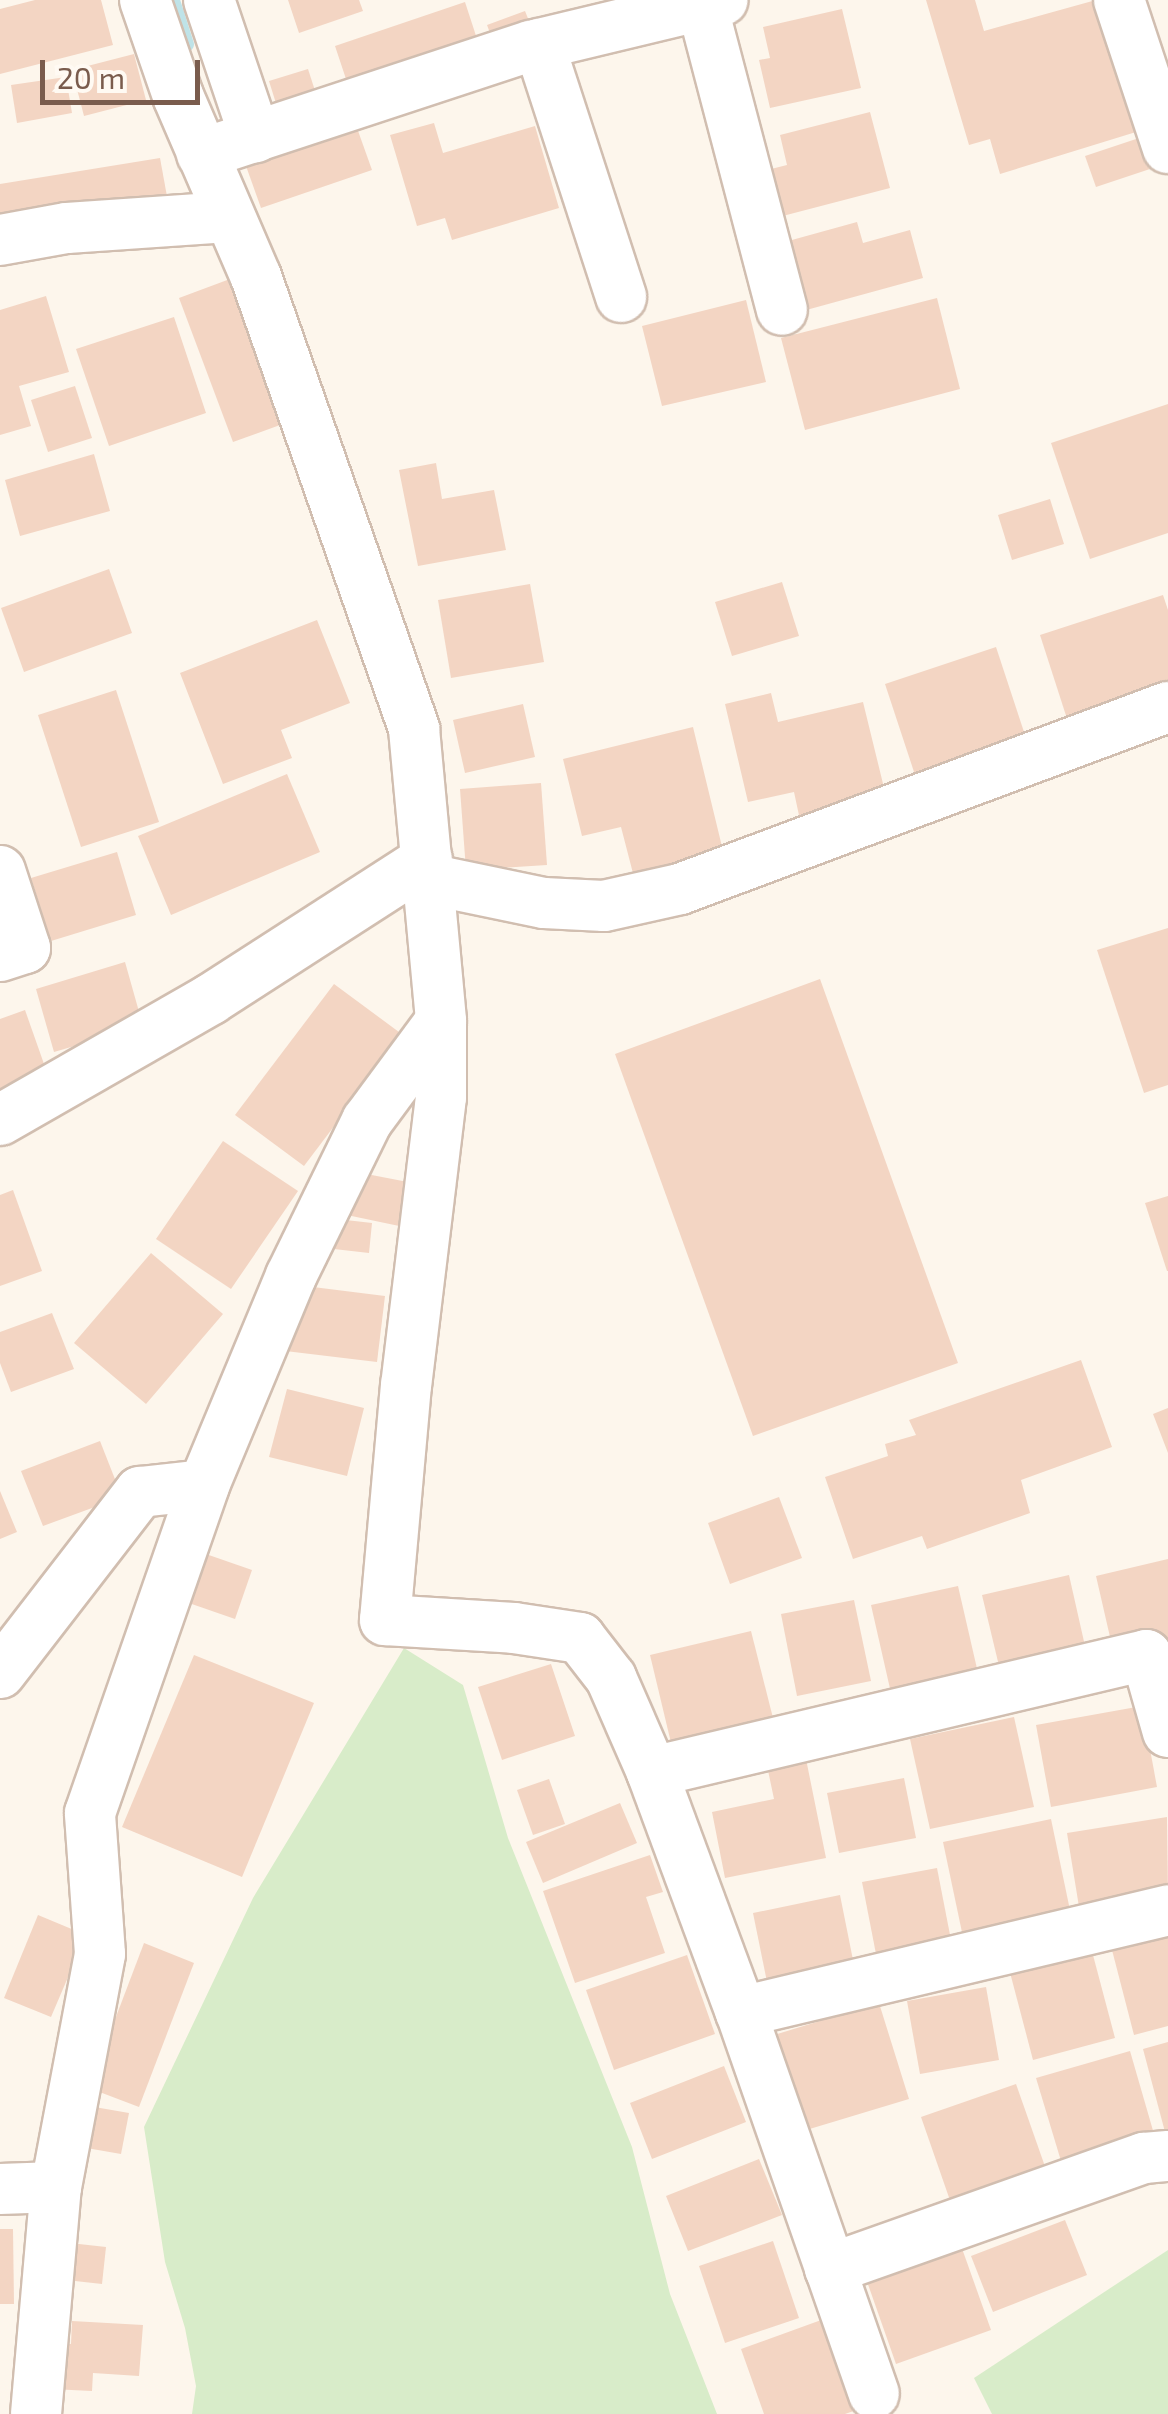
<!DOCTYPE html>
<style>
body{margin:0}
#map{position:relative;width:1168px;height:2414px;overflow:hidden;background:#fdf6ec;font-family:"Exo 2",sans-serif}
div>[style]{position:absolute}
[style*='--x']{left:calc(var(--x)*1px);top:calc(var(--y)*1px);width:calc(var(--w)*1px);rotate:calc(var(--a)*1deg)}
.green>*{inset:0;background:#d8ecc9}
.stream>*{height:15px;margin:-7.5px;padding:0 7.5px;transform-origin:7.5px;border-radius:7.5px;background:#bfe3e8}
.building>*{inset:0;background:#f3d5c3}
.roads{filter:drop-shadow(2px 0 #d1beb0) drop-shadow(-2px 0 #d1beb0) drop-shadow(0 2px #d1beb0) drop-shadow(0 -2px #d1beb0)}
.street>*{height:50px;margin:-25px;padding:0 25px;transform-origin:25px;border-radius:25px;background:#fff}
span{translate:-50% -50%;white-space:nowrap;text-align:center;line-height:1.15;-webkit-text-stroke:8px #fffaf3;paint-order:stroke}
.scale{position:absolute;left:40px;top:60px;width:160px;height:45px;box-sizing:border-box;border:5px solid #7a5c4d;border-top:0;padding-left:12px;font-size:30px;line-height:35px;white-space:nowrap;color:#7a5c4d;-webkit-text-stroke:8px #fffaf3;paint-order:stroke}
</style>
<div id="map">
<div class="green">
<div style="clip-path:polygon(404px 1648px,463px 1685px,508px 1838px,632px 2147px,670px 2294px,717px 2414px,192px 2414px,196px 2386px,185px 2328px,165px 2262px,144px 2127px,253px 1898px)"></div>
<div style="clip-path:polygon(1168px 2250px,1168px 2414px,992px 2414px,974px 2378px)"></div>
</div>
<div class="stream">
<div style="--x:172;--y:0;--w:46;--a:72.3"></div>
</div>
<div class="building">
<div style="clip-path:polygon(35px 0,101px 0,113px 45px,0 74px,0 9px)"></div>
<div style="clip-path:polygon(288px 0,359px 0,363px 11px,299px 33px)"></div>
<div style="clip-path:polygon(926px 0,975px 0,984px 31px,1096px 0,1136px 132px,1000px 174px,990px 139px,969px 145px)"></div>
<div style="clip-path:polygon(465px 2px,479px 45px,349px 88px,335px 46px)"></div>
<div style="clip-path:polygon(842px 9px,861px 88px,770px 108px,759px 60px,770px 58px,763px 27px)"></div>
<div style="clip-path:polygon(525px 11px,533px 31px,495px 46px,487px 25px)"></div>
<div style="clip-path:polygon(134px 54px,146px 100px,84px 116px,72px 70px)"></div>
<div style="clip-path:polygon(308px 69px,318px 100px,279px 113px,269px 81px)"></div>
<div style="clip-path:polygon(66px 77px,72px 113px,17px 123px,11px 85px)"></div>
<div style="clip-path:polygon(870px 112px,890px 188px,775px 218px,770px 195px,777px 193px,771px 169px,787px 165px,780px 135px)"></div>
<div style="clip-path:polygon(434px 123px,443px 153px,535px 126px,559px 208px,452px 240px,445px 218px,417px 226px,390px 135px)"></div>
<div style="clip-path:polygon(357px 128px,372px 170px,261px 208px,246px 166px)"></div>
<div style="clip-path:polygon(1139px 138px,1150px 169px,1096px 187px,1085px 156px)"></div>
<div style="clip-path:polygon(160px 158px,168px 202px,0 228px,0 184px)"></div>
<div style="clip-path:polygon(857px 222px,863px 243px,910px 230px,923px 278px,799px 312px,781px 243px)"></div>
<div style="clip-path:polygon(238px 276px,291px 421px,233px 442px,179px 298px)"></div>
<div style="clip-path:polygon(46px 296px,69px 372px,19px 386px,31px 426px,0 435px,0 310px)"></div>
<div style="clip-path:polygon(937px 298px,960px 389px,805px 430px,781px 338px)"></div>
<div style="clip-path:polygon(746px 300px,766px 382px,662px 406px,642px 326px)"></div>
<div style="clip-path:polygon(174px 317px,206px 413px,109px 446px,76px 349px)"></div>
<div style="clip-path:polygon(75px 386px,92px 438px,48px 452px,31px 400px)"></div>
<div style="clip-path:polygon(1168px 404px,1168px 533px,1090px 559px,1051px 443px)"></div>
<div style="clip-path:polygon(94px 454px,110px 511px,20px 536px,5px 480px)"></div>
<div style="clip-path:polygon(436px 463px,442px 499px,494px 490px,506px 550px,418px 566px,399px 470px)"></div>
<div style="clip-path:polygon(1050px 499px,1064px 544px,1012px 560px,998px 515px)"></div>
<div style="clip-path:polygon(109px 569px,132px 633px,24px 672px,1px 608px)"></div>
<div style="clip-path:polygon(782px 582px,799px 636px,732px 656px,715px 602px)"></div>
<div style="clip-path:polygon(530px 584px,544px 662px,451px 678px,438px 600px)"></div>
<div style="clip-path:polygon(1163px 595px,1168px 610px,1168px 696px,1070px 728px,1040px 635px)"></div>
<div style="clip-path:polygon(317px 620px,350px 703px,281px 730px,292px 758px,223px 784px,180px 673px)"></div>
<div style="clip-path:polygon(996px 647px,1028px 744px,917px 781px,885px 684px)"></div>
<div style="clip-path:polygon(116px 690px,159px 822px,81px 847px,38px 715px)"></div>
<div style="clip-path:polygon(771px 693px,778px 722px,863px 702px,887px 800px,800px 820px,794px 792px,748px 802px,725px 704px)"></div>
<div style="clip-path:polygon(523px 704px,535px 757px,465px 773px,453px 720px)"></div>
<div style="clip-path:polygon(693px 727px,725px 859px,635px 881px,621px 827px,582px 836px,563px 759px)"></div>
<div style="clip-path:polygon(287px 774px,320px 852px,171px 915px,138px 836px)"></div>
<div style="clip-path:polygon(541px 783px,547px 865px,466px 870px,460px 789px)"></div>
<div style="clip-path:polygon(117px 852px,136px 915px,51px 941px,31px 878px)"></div>
<div style="clip-path:polygon(1168px 928px,1168px 1085px,1144px 1093px,1097px 950px)"></div>
<div style="clip-path:polygon(125px 962px,143px 1026px,54px 1052px,36px 989px)"></div>
<div style="clip-path:polygon(820px 979px,958px 1363px,753px 1436px,615px 1054px)"></div>
<div style="clip-path:polygon(334px 984px,403px 1035px,304px 1166px,235px 1115px)"></div>
<div style="clip-path:polygon(25px 1010px,50px 1081px,0 1098px,0 1019px)"></div>
<div style="clip-path:polygon(223px 1141px,298px 1191px,231px 1289px,156px 1239px)"></div>
<div style="clip-path:polygon(351px 1171px,413px 1183px,404px 1227px,342px 1214px)"></div>
<div style="clip-path:polygon(13px 1190px,42px 1271px,0 1286px,0 1195px)"></div>
<div style="clip-path:polygon(1168px 1196px,1168px 1271px,1167px 1271px,1145px 1203px)"></div>
<div style="clip-path:polygon(337px 1219px,372px 1223px,369px 1253px,334px 1249px)"></div>
<div style="clip-path:polygon(151px 1253px,223px 1314px,146px 1404px,74px 1343px)"></div>
<div style="clip-path:polygon(305px 1286px,385px 1296px,377px 1362px,277px 1350px)"></div>
<div style="clip-path:polygon(52px 1313px,74px 1369px,11px 1392px,0 1363px,0 1332px)"></div>
<div style="clip-path:polygon(1081px 1360px,1112px 1447px,1021px 1480px,1030px 1513px,927px 1549px,922px 1536px,853px 1559px,825px 1477px,888px 1456px,885px 1444px,916px 1435px,909px 1420px)"></div>
<div style="clip-path:polygon(287px 1389px,364px 1408px,347px 1476px,269px 1457px)"></div>
<div style="clip-path:polygon(1168px 1408px,1168px 1453px,1153px 1414px)"></div>
<div style="clip-path:polygon(100px 1441px,122px 1497px,43px 1526px,21px 1471px)"></div>
<div style="clip-path:polygon(0 1491px,17px 1532px,0 1539px)"></div>
<div style="clip-path:polygon(779px 1497px,802px 1558px,730px 1584px,708px 1523px)"></div>
<div style="clip-path:polygon(203px 1553px,252px 1570px,235px 1619px,186px 1602px)"></div>
<div style="clip-path:polygon(1168px 1559px,1168px 1637px,1113px 1650px,1096px 1576px)"></div>
<div style="clip-path:polygon(1069px 1575px,1085px 1646px,999px 1666px,982px 1595px)"></div>
<div style="clip-path:polygon(958px 1586px,978px 1673px,891px 1693px,871px 1605px)"></div>
<div style="clip-path:polygon(854px 1600px,871px 1681px,797px 1696px,781px 1614px)"></div>
<div style="clip-path:polygon(751px 1631px,774px 1722px,672px 1747px,650px 1655px)"></div>
<div style="clip-path:polygon(194px 1655px,314px 1703px,242px 1877px,122px 1827px)"></div>
<div style="clip-path:polygon(551px 1664px,575px 1736px,502px 1760px,478px 1687px)"></div>
<div style="clip-path:polygon(1142px 1706px,1157px 1787px,1051px 1807px,1036px 1725px)"></div>
<div style="clip-path:polygon(1014px 1717px,1034px 1807px,930px 1829px,910px 1739px)"></div>
<div style="clip-path:polygon(805px 1754px,826px 1858px,725px 1878px,712px 1812px,774px 1799px,766px 1761px)"></div>
<div style="clip-path:polygon(904px 1778px,916px 1838px,839px 1853px,827px 1793px)"></div>
<div style="clip-path:polygon(549px 1779px,565px 1824px,533px 1835px,517px 1790px)"></div>
<div style="clip-path:polygon(620px 1803px,637px 1843px,543px 1883px,526px 1842px)"></div>
<div style="clip-path:polygon(1167px 1817px,1168px 1899px,1080px 1913px,1067px 1833px)"></div>
<div style="clip-path:polygon(1051px 1819px,1071px 1915px,963px 1937px,943px 1842px)"></div>
<div style="clip-path:polygon(650px 1855px,663px 1892px,646px 1897px,665px 1953px,575px 1983px,543px 1891px)"></div>
<div style="clip-path:polygon(937px 1868px,951px 1940px,876px 1954px,862px 1882px)"></div>
<div style="clip-path:polygon(840px 1895px,854px 1965px,767px 1982px,753px 1913px)"></div>
<div style="clip-path:polygon(38px 1915px,86px 1935px,51px 2017px,4px 1998px)"></div>
<div style="clip-path:polygon(1168px 1936px,1168px 2026px,1134px 2035px,1112px 1950px)"></div>
<div style="clip-path:polygon(1089px 1940px,1115px 2038px,1033px 2060px,1007px 1961px)"></div>
<div style="clip-path:polygon(144px 1943px,194px 1963px,139px 2107px,89px 2088px)"></div>
<div style="clip-path:polygon(687px 1955px,715px 2034px,614px 2070px,586px 1990px)"></div>
<div style="clip-path:polygon(986px 1987px,999px 2060px,920px 2074px,907px 2001px)"></div>
<div style="clip-path:polygon(879px 2003px,909px 2099px,803px 2131px,774px 2035px)"></div>
<div style="clip-path:polygon(1168px 2042px,1168px 2131px,1165px 2132px,1143px 2049px)"></div>
<div style="clip-path:polygon(1130px 2051px,1154px 2134px,1061px 2161px,1036px 2078px)"></div>
<div style="clip-path:polygon(724px 2066px,746px 2122px,652px 2159px,630px 2103px)"></div>
<div style="clip-path:polygon(1016px 2084px,1048px 2175px,953px 2209px,921px 2117px)"></div>
<div style="clip-path:polygon(83px 2105px,129px 2113px,121px 2154px,75px 2146px)"></div>
<div style="clip-path:polygon(759px 2159px,782px 2215px,688px 2251px,666px 2196px)"></div>
<div style="clip-path:polygon(1065px 2220px,1087px 2275px,993px 2312px,971px 2256px)"></div>
<div style="clip-path:polygon(0 2229px,13px 2229px,14px 2304px,0 2304px)"></div>
<div style="clip-path:polygon(959px 2240px,991px 2330px,896px 2364px,864px 2273px)"></div>
<div style="clip-path:polygon(773px 2241px,799px 2318px,725px 2343px,699px 2266px)"></div>
<div style="clip-path:polygon(61px 2242px,106px 2247px,102px 2284px,57px 2279px)"></div>
<div style="clip-path:polygon(835px 2315px,868px 2406px,845px 2414px,764px 2414px,741px 2349px)"></div>
<div style="clip-path:polygon(72px 2321px,143px 2325px,139px 2376px,93px 2373px,92px 2391px,51px 2389px,54px 2343px,71px 2344px)"></div>
</div>
<div class="roads">
<div class="street">
<div style="--x:145;--y:0;--w:102;--a:71"></div>
<div style="--x:178;--y:96;--w:197;--a:66.7"></div>
<div style="--x:256;--y:277;--w:479;--a:70.7"></div>
<div style="--x:414;--y:729;--w:293;--a:84.7"></div>
<div style="--x:441;--y:1021;--w:76;--a:90"></div>
<div style="--x:441;--y:1097;--w:290;--a:96.9"></div>
<div style="--x:406;--y:1385;--w:236;--a:95.1"></div>
<div style="--x:385;--y:1620;--w:129;--a:3.5"></div>
<div style="--x:514;--y:1628;--w:67;--a:8.6"></div>
<div style="--x:580;--y:1638;--w:51;--a:52.2"></div>
<div style="--x:611;--y:1678;--w:103;--a:66.4"></div>
<div style="--x:652;--y:1772;--w:256;--a:69.7"></div>
<div style="--x:741;--y:2012;--w:404;--a:70.8"></div>
<div style="--x:209;--y:0;--w:145;--a:71.4"></div>
<div style="--x:1119;--y:0;--w:156;--a:71.7"></div>
<div style="--x:702;--y:5;--w:315;--a:75.3"></div>
<div style="--x:539;--y:44;--w:266;--a:72"></div>
<div style="--x:202;--y:154;--w:346;--a:-18.2"></div>
<div style="--x:531;--y:46;--w:197;--a:-13.5"></div>
<div style="--x:0;--y:240;--w:68;--a:-10.2"></div>
<div style="--x:67;--y:228;--w:161;--a:-3.9"></div>
<div style="--x:0;--y:871;--w:81;--a:72"></div>
<div style="--x:25;--y:948;--w:26;--a:162"></div>
<div style="--x:428;--y:879;--w:118;--a:11.7"></div>
<div style="--x:544;--y:903;--w:60;--a:2.9"></div>
<div style="--x:604;--y:906;--w:78;--a:-12.6"></div>
<div style="--x:680;--y:889;--w:521;--a:-20.45"></div>
<div style="--x:0;--y:1120;--w:243;--a:-29.8"></div>
<div style="--x:211;--y:999;--w:257;--a:-32.8"></div>
<div style="--x:0;--y:1673;--w:229;--a:-52.3"></div>
<div style="--x:140;--y:1492;--w:64;--a:-6.2"></div>
<div style="--x:652;--y:1772;--w:508;--a:-13.32"></div>
<div style="--x:1146;--y:1655;--w:80;--a:74.1"></div>
<div style="--x:741;--y:2012;--w:439;--a:-13.4"></div>
<div style="--x:0;--y:2189;--w:56;--a:-2"></div>
<div style="--x:830;--y:2269;--w:333;--a:-19.5"></div>
<div style="--x:1144;--y:2158;--w:24;--a:-5"></div>
<div style="--x:36;--y:2414;--w:228;--a:-85"></div>
<div style="--x:56;--y:2187;--w:237;--a:-79.3"></div>
<div style="--x:100;--y:1954;--w:141;--a:-94.1"></div>
<div style="--x:90;--y:1813;--w:347;--a:-70.8"></div>
<div style="--x:204;--y:1485;--w:226;--a:-67.4"></div>
<div style="--x:291;--y:1276;--w:173;--a:-63.9"></div>
<div style="--x:367;--y:1121;--w:124;--a:-53.5"></div>
</div>
</div>
<div class="scale">20 m</div>
</div>
